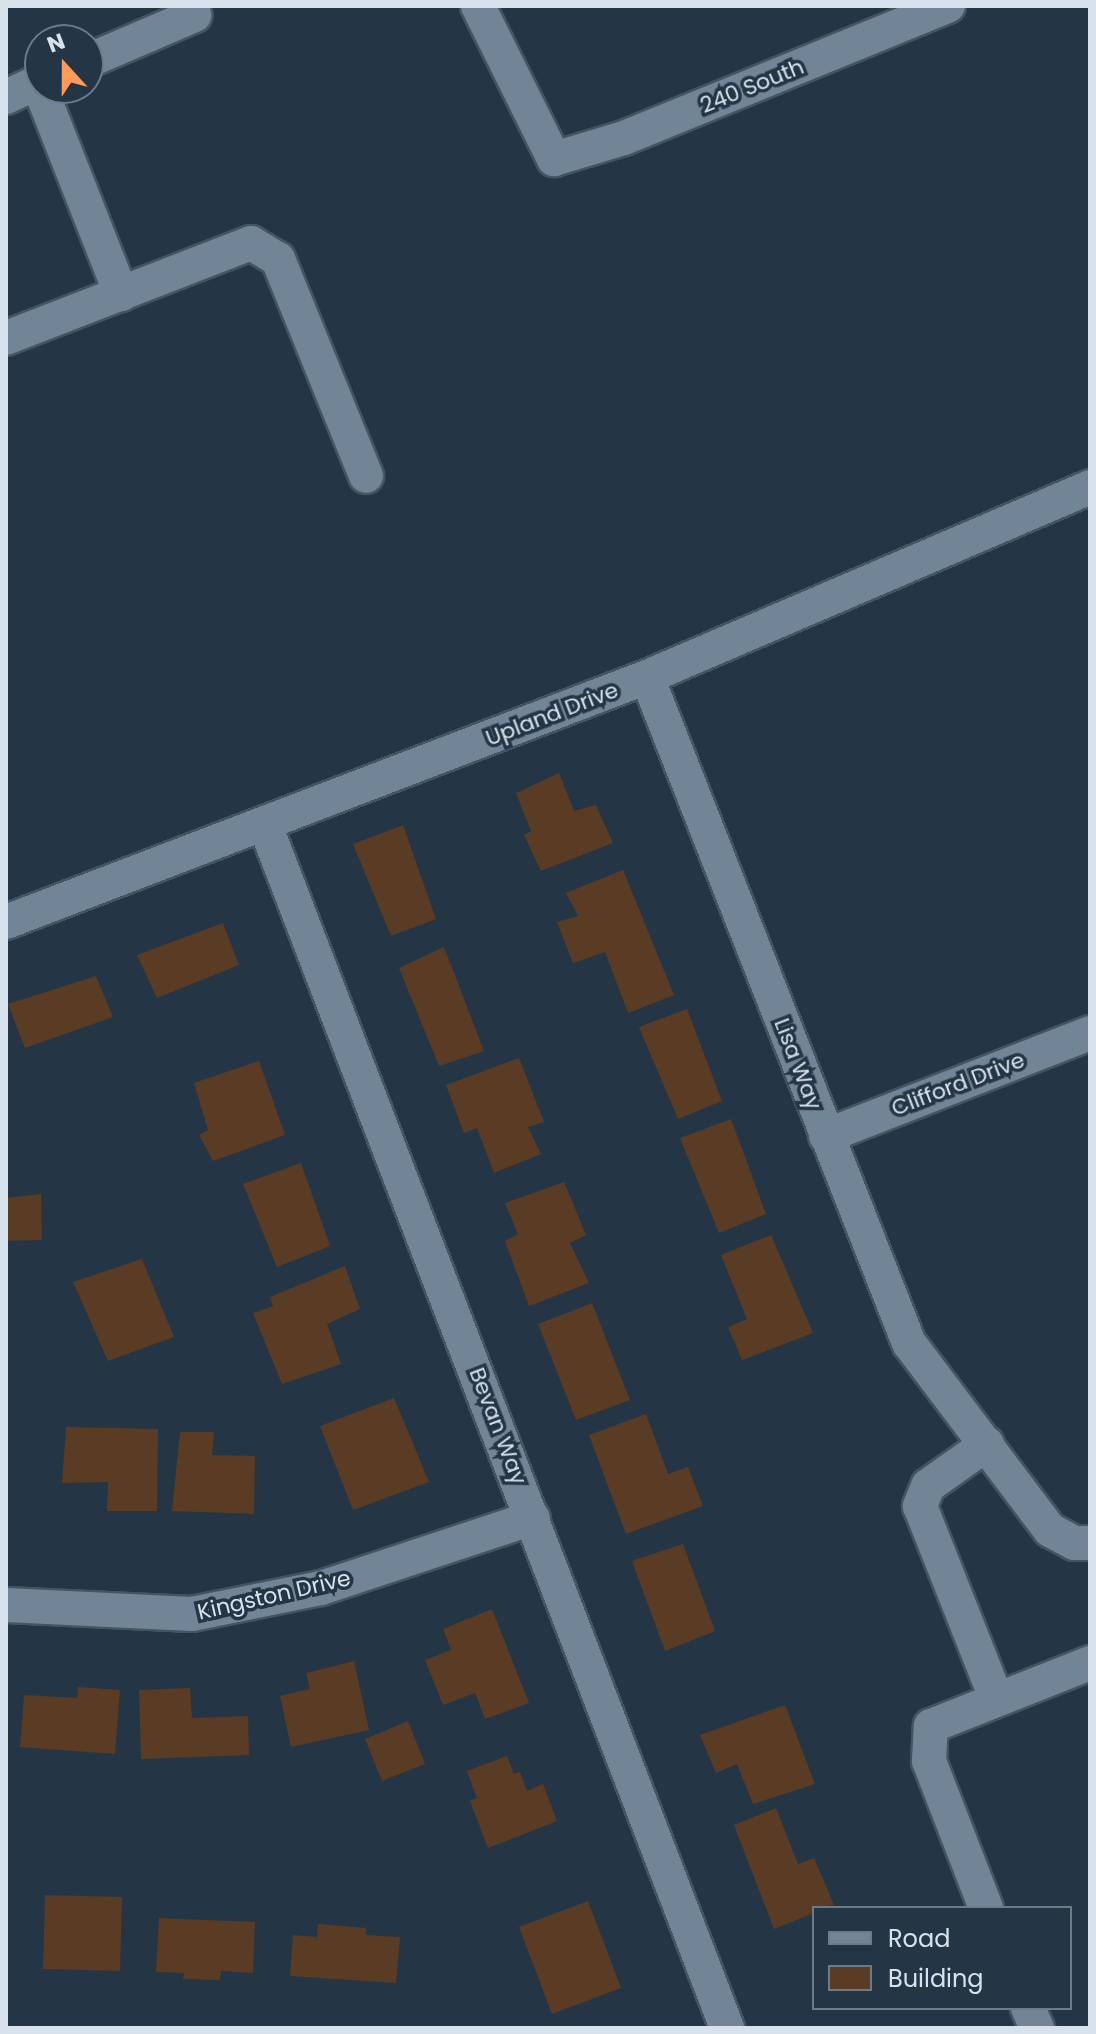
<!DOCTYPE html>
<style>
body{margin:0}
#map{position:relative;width:1096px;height:2034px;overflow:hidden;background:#243645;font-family:Poppins,sans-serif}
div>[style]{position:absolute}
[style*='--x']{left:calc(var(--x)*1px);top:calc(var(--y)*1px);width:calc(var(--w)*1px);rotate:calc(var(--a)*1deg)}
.building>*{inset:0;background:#593c23}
.roads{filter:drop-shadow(2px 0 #455461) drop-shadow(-2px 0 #455461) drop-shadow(0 2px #455461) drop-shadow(0 -2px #455461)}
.minor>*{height:34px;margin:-17px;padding:0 17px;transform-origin:17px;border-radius:17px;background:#728597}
span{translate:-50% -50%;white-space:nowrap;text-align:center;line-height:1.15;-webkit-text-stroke:7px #243645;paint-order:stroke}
.street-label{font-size:22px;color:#d8e2ec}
.frame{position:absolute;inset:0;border:8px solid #d8e2ec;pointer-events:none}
.legend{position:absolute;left:812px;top:1906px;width:260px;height:104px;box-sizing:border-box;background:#243645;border:2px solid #6c7b88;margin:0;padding:10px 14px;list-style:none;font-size:24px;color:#d8e2ec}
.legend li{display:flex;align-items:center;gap:16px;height:40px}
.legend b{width:40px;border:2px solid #6c7b88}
.north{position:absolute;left:24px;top:24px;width:80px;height:80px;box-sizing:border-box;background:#243645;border:2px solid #6c7b88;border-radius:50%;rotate:339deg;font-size:22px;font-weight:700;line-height:32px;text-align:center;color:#d8e2ec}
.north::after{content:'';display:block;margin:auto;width:28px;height:36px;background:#ff9b5a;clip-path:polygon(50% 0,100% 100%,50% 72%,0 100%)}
</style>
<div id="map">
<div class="building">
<div style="clip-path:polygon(559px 773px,574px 811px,596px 805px,613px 843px,541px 871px,524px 835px,531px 831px,516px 793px)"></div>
<div style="clip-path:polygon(403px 825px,436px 919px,391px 936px,353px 844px)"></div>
<div style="clip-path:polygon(623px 870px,674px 995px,628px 1013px,605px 952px,573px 963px,557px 922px,578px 916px,566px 893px)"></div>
<div style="clip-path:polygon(223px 923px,239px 965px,157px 998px,137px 955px)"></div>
<div style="clip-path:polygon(444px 947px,484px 1051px,439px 1066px,399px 968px)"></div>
<div style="clip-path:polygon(96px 976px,113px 1017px,25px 1048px,8px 1004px)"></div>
<div style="clip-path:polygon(687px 1009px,722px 1101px,678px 1119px,639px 1027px)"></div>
<div style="clip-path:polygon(519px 1058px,544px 1122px,528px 1127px,541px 1154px,494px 1173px,477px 1128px,464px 1133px,446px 1085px)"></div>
<div style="clip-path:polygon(259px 1061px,285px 1135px,213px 1161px,199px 1135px,208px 1130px,194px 1083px)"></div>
<div style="clip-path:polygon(731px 1119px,766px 1214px,719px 1233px,680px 1138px)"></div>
<div style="clip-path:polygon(301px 1163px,330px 1246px,277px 1267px,243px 1184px)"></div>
<div style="clip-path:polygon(564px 1182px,586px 1235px,570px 1243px,589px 1283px,529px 1306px,505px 1241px,518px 1234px,505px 1203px)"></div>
<div style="clip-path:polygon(41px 1194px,42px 1240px,6px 1241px,6px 1198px)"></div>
<div style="clip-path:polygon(771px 1235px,813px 1333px,742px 1360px,728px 1327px,747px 1319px,721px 1255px)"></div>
<div style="clip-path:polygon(142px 1259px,174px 1337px,108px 1361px,73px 1282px)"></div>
<div style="clip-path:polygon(345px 1266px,360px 1309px,327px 1324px,341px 1364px,282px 1384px,253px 1313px,273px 1306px,270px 1297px)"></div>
<div style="clip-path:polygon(592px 1303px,630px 1400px,576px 1420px,538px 1324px)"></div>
<div style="clip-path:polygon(394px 1398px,429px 1482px,353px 1510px,320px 1426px)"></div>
<div style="clip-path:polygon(646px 1414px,668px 1474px,688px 1467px,703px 1506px,626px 1534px,589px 1435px)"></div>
<div style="clip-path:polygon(66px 1427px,158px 1429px,157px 1511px,107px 1511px,108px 1482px,62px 1483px)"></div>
<div style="clip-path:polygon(180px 1432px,214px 1432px,212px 1455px,255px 1456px,254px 1514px,172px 1511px)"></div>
<div style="clip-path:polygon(683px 1544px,715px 1631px,665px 1651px,632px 1561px)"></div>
<div style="clip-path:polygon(492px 1609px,529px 1703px,485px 1719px,475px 1693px,443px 1705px,425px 1660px,451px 1650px,443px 1629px)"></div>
<div style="clip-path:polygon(354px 1661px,369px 1730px,291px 1747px,280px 1696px,310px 1689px,306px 1673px)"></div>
<div style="clip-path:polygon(78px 1687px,120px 1690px,115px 1754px,20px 1747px,24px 1695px,77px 1698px)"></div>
<div style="clip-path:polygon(190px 1688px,192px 1718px,248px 1716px,249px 1755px,141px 1759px,139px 1690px)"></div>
<div style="clip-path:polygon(785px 1705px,815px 1784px,753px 1804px,737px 1764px,716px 1773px,700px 1735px)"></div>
<div style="clip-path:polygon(408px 1721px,425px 1764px,382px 1781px,365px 1739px)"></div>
<div style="clip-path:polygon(507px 1756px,514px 1774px,520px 1772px,527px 1791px,543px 1784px,557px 1821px,488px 1848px,470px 1801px,477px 1798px,467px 1771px)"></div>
<div style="clip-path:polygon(776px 1808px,798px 1864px,814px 1858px,834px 1905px,814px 1908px,814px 1913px,774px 1929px,734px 1825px)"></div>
<div style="clip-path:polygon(45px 1895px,122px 1897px,120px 1971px,43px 1969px)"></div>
<div style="clip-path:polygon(588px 1901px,621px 1988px,552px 2014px,519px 1927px)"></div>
<div style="clip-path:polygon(159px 1918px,255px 1922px,253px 1973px,221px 1971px,220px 1980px,183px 1979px,184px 1973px,156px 1972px)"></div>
<div style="clip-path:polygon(318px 1924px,366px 1928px,366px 1935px,400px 1937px,396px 1983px,290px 1976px,293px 1935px,317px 1937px)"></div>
</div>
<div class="roads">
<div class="minor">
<div style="--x:478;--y:6;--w:171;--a:63.6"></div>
<div style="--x:554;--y:159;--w:73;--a:-16.7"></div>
<div style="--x:624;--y:138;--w:350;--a:-22.2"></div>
<div style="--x:88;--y:61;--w:116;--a:-23.3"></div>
<div style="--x:38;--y:83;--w:227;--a:68.5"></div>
<div style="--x:6;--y:97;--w:38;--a:-25"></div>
<div style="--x:6;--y:338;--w:263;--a:-21.2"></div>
<div style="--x:251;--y:243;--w:31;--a:31"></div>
<div style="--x:278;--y:259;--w:234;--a:67.9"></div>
<div style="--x:647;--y:677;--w:716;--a:68.53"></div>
<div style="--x:909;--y:1343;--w:234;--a:53"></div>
<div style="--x:1050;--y:1530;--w:27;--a:28"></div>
<div style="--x:1074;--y:1543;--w:16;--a:0"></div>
<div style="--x:265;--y:825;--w:1289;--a:68.99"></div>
<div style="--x:6;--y:922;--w:686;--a:-20.92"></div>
<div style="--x:647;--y:677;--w:482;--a:-23.2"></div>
<div style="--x:826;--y:1136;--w:283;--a:-21.3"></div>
<div style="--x:987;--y:1444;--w:72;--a:144.6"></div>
<div style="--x:928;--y:1486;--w:22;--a:112"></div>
<div style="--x:920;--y:1506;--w:206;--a:68.4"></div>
<div style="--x:6;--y:1605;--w:186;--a:2.8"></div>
<div style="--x:192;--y:1614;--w:132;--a:-11.4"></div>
<div style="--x:321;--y:1588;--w:223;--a:-18.3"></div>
<div style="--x:986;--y:1908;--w:158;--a:-111.2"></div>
<div style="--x:929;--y:1761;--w:35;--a:-87"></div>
<div style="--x:931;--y:1726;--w:171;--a:-21.6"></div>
<div style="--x:1028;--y:2008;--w:22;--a:66"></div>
</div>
</div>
<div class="street-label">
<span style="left:752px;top:86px;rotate:-22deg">240 South</span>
<span style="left:552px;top:714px;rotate:-21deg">Upland Drive</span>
<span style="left:798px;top:1064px;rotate:69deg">Lisa Way</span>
<span style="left:958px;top:1084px;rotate:-21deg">Clifford Drive</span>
<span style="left:498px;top:1426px;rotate:69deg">Bevan Way</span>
<span style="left:274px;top:1595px;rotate:-13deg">Kingston Drive</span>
</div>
<div class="frame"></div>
<ul class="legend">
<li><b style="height:10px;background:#728597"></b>Road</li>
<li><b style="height:22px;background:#593c23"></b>Building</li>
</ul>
<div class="north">N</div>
</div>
